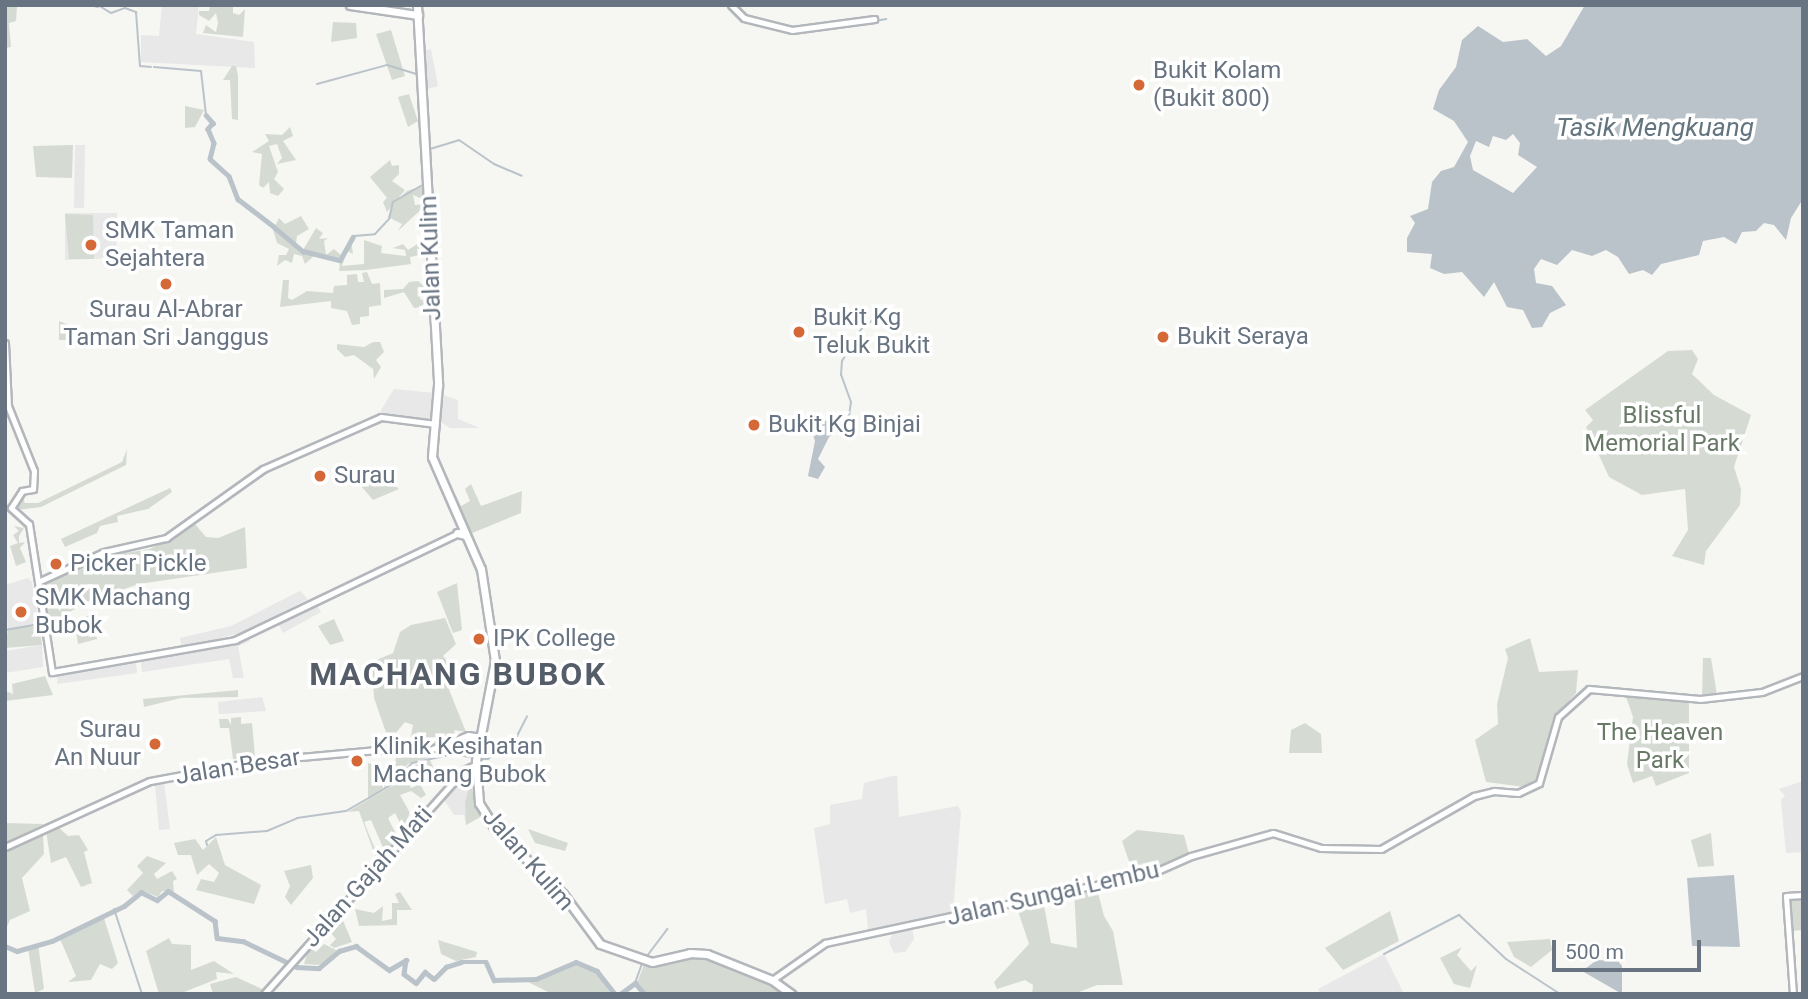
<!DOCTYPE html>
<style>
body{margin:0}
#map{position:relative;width:1808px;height:999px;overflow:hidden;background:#f6f6f3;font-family:Roboto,sans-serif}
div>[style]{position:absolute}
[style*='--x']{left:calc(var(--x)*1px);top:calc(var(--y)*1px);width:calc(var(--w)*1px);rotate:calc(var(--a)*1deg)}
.built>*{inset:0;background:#e7e8e7}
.green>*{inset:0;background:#d5dbd3}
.water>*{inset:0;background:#bac3c9}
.stream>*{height:2px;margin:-1px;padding:0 1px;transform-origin:1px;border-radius:1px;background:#bac3c9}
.river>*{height:4.5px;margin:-2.25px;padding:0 2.25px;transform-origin:2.25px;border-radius:2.25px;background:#bac3c9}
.roads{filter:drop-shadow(2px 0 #b3b7bb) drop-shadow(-2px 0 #b3b7bb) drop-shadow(0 2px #b3b7bb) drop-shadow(0 -2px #b3b7bb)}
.secondary>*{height:5px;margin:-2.5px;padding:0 2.5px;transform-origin:2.5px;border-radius:2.5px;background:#fff}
.primary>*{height:7px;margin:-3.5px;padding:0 3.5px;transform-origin:3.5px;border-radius:3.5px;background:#fff}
.dots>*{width:19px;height:19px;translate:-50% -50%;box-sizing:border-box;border:4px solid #fff;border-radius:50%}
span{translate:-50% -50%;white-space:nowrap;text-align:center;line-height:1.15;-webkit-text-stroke:7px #fff;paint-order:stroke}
.poi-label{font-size:24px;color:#687482}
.left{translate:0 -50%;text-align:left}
.right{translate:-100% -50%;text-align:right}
.street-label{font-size:24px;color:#687482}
.park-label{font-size:24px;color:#687a66}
.water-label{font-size:26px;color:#63757e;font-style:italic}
.district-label{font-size:32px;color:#555e68;font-weight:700;letter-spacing:2px}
.frame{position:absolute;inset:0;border:7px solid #687482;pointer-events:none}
.scale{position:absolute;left:1552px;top:940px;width:149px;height:32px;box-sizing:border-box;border:4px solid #687482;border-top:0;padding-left:9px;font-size:21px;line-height:24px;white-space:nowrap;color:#687482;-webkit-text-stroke:5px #fff;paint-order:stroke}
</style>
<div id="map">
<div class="built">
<div style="clip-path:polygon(162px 5px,199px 5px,196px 34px,254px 42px,255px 68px,141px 62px,141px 35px,159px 36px)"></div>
<div style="clip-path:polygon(431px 49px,438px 86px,427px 89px,423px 51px)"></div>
<div style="clip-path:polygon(75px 145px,85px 145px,84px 208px,74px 208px)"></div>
<div style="clip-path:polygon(117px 213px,116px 258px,65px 260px,65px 213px)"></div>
<div style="clip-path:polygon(394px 389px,435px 393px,432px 420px,380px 412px)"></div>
<div style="clip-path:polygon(440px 394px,458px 400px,458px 419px,480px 428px,450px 428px,439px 421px)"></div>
<div style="clip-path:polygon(28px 578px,32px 582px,39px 624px,8px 629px,5px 585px)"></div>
<div style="clip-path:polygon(300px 591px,308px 599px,243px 632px,182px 648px,180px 638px,231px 626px)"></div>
<div style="clip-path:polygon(316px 603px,321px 612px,283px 633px,278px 623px)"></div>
<div style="clip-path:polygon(248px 637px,250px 641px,238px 646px,244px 678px,233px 678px,229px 659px,142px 672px,141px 662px)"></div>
<div style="clip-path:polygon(42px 645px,43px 667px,5px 673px,5px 651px)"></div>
<div style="clip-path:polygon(136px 663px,137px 673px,57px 684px,58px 674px)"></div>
<div style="clip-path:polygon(262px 697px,266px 711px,219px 714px,218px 702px)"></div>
<div style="clip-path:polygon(892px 776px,897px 776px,899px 817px,958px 806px,961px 812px,953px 911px,868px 930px,866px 909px,850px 913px,847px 899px,825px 904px,814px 828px,830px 824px,830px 805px,862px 799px,864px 783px)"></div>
<div style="clip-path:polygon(459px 778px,471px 784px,482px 816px,466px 825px,464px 815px,454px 815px,442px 797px)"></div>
<div style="clip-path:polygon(1803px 781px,1803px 852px,1786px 853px,1781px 800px,1785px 796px,1779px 789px)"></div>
<div style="clip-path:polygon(164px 782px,170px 829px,159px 830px,155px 784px)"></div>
<div style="clip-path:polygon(912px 927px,914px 939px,905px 952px,894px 953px,889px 942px,893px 931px)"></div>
<div style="clip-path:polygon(1384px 954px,1404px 994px,1321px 994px,1318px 989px)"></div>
</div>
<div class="green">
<div style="clip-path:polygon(5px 5px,24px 5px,17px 7px,16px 21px,9px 23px,11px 47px,5px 48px)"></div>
<div style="clip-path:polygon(210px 5px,233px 5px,233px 13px,239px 15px,245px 9px,243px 37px,203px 33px,206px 25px,216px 32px,218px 23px,216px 13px,209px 21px,199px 15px,199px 11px,209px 11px)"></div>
<div style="clip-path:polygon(333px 22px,356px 23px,357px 38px,331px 42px)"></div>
<div style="clip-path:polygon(391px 30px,405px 76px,392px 80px,376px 34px)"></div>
<div style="clip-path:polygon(232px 66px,236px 66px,238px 76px,238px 120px,232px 119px,230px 80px,223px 80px)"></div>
<div style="clip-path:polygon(409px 94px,418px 121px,408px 127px,398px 97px)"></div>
<div style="clip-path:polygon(185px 106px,204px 110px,195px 127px,185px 128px)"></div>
<div style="clip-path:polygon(290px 127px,293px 136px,283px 141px,296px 160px,277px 164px,282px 158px,277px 144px,269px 146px,278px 172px,274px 179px,284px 189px,278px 196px,270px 193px,269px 182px,263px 188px,259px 185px,262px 154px,252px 152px,269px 141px,265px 134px,282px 135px)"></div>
<div style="clip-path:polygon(73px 145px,72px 178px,36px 177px,33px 146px)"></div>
<div style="clip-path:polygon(390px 160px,392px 166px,399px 165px,399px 174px,392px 181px,405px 190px,387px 212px,383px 202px,387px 198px,370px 177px)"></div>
<div style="clip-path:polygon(427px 184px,427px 201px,413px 195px,415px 205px,427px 204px,398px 231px,402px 224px,388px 217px,394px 203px,407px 191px)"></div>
<div style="clip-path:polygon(65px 214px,93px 215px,94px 259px,69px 259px)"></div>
<div style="clip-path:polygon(301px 216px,309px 229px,297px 236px,296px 244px,303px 250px,316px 228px,323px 233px,319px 239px,328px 238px,324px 241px,326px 255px,334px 249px,342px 256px,351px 240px,353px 254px,347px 251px,342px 266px,364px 264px,364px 240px,382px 246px,381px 253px,406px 256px,405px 250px,393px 248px,403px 244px,408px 250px,419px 243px,424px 254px,410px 257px,411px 264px,366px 270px,339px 271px,340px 262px,316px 254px,305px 264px,302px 256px,294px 254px,292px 263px,285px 260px,277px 266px,279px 255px,286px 255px,289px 249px,277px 243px,273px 230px,279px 218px,285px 224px)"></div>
<div style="clip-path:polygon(367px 272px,372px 284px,380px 283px,381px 305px,369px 307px,369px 316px,360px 317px,360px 324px,352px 325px,347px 311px,331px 308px,331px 301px,280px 307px,283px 280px,289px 280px,288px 298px,292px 300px,307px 291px,333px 293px,334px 286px,347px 285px,347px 275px,357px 274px,358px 282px,364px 282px,362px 273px)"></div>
<div style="clip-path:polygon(418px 281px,427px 289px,420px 291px,420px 299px,426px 301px,421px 307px,414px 308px,404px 292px,384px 298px,384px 290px,403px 289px,409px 282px)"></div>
<div style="clip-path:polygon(59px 321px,77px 328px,93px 340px,59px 340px)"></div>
<div style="clip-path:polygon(373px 342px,380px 342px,384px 352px,376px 360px,381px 367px,374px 379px,373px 369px,354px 355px,345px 357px,337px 349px,337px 344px,364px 347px)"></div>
<div style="clip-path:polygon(1692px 350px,1698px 359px,1692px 374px,1714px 395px,1751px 415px,1734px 467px,1741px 489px,1740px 505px,1706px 551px,1704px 565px,1672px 556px,1688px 530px,1685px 489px,1642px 495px,1609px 477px,1586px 427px,1593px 420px,1585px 410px,1668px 351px)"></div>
<div style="clip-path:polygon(127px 449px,126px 465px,41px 507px,17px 510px,23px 498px,25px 503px,38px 503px,122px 462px)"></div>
<div style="clip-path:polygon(378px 471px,399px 489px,373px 500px,356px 480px)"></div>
<div style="clip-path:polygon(471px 484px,481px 506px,522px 491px,521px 513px,470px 534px,451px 498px,456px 496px,461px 506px,470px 501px,465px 489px)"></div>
<div style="clip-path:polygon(170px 488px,172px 492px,148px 509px,117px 516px,118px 522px,100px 526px,97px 533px,65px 547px,61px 539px)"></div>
<div style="clip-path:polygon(27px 523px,19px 536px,19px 543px,25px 542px,20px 548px,26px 562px,16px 566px,10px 546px,18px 543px,13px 535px,19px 531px,14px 526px,23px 528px)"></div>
<div style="clip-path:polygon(195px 524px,206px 537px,218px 538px,245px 527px,247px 568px,139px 584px,86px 602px,49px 625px,43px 585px,105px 556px,150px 549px)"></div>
<div style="clip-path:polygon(457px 583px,462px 630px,453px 633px,437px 592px)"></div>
<div style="clip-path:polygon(92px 613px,97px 639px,78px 644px,75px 624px)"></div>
<div style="clip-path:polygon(445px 618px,456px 644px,443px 656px,450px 664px,444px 677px,466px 732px,454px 730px,456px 738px,434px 748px,412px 749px,418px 742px,410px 742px,413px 725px,405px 722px,389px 741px,374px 698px,372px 662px,393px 653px,400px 632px,411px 625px)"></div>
<div style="clip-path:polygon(334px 619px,344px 641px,330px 645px,318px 626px)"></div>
<div style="clip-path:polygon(39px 624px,42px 645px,5px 648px,8px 629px)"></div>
<div style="clip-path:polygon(1530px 638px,1539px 672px,1578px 670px,1576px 693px,1557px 714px,1536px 781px,1525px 787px,1486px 782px,1475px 740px,1498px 724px,1497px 704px,1508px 658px,1505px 649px)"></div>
<div style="clip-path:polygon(1703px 658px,1711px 658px,1717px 695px,1702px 698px)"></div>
<div style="clip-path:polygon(45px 676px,53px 695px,5px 701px,6px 691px,13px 694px,12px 684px)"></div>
<div style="clip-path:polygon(238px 690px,238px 697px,181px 698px,144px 707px,143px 699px)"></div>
<div style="clip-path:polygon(1625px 694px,1689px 701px,1689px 773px,1656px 786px,1652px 776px,1633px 783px,1627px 764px,1633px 717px)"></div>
<div style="clip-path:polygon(241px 717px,241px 724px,252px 723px,255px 757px,233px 759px,229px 728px,220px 728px,219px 719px,228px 719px,231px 725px,231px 718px)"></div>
<div style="clip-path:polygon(1305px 723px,1321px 734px,1322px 753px,1289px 753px,1291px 730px)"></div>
<div style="clip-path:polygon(431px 753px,432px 757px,408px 764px,391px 784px,396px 757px)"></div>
<div style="clip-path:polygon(430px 760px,439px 780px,424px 783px,415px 765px)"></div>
<div style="clip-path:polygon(368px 763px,381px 766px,381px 781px,388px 787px,368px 800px)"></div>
<div style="clip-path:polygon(403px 774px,411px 788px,420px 784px,426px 795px,421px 798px,411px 791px,400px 795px,410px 813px,406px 821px,410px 827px,405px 833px,395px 813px,388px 818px,399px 840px,393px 847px,384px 846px,386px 854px,371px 820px,364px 822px,380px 861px,367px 875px,377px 861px,359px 811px,347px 812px,392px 786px)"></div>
<div style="clip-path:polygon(470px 784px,482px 816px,466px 825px,465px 803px)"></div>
<div style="clip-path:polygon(5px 823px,44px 824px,5px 843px)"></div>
<div style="clip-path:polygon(56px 825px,68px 836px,79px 835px,88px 850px,84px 852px,92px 883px,81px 887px,66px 857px,51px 863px,46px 831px)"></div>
<div style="clip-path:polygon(528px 829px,568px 843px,565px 851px,535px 843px)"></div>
<div style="clip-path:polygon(1137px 830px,1184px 835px,1189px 854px,1166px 866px,1133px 873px,1122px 841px)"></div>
<div style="clip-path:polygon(43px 832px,44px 854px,22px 878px,30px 911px,10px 920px,5px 931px,5px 849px)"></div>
<div style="clip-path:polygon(1711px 833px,1714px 866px,1698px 867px,1691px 840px)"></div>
<div style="clip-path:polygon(216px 837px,225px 865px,261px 885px,254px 904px,196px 890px,201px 879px,214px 882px,219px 873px,209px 864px,197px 875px,191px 855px,178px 855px,174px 843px,195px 839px,203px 850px)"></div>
<div style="clip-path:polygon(147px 856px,166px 863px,154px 874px,157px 879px,172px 871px,177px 879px,173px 881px,174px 893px,162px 891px,158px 897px,141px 890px,133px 896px,127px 890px,143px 873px,137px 866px)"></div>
<div style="clip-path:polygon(311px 865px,313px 878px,291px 905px,285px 897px,290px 886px,284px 871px)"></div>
<div style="clip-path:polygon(1096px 885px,1104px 916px,1113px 931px,1123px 985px,1097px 985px,1074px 994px,1032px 994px,1033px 985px,1025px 980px,997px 989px,994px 982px,1029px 944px,1015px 902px,1042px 895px,1051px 943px,1077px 948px,1074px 889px)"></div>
<div style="clip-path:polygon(400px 892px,412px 910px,397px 910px,397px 925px,359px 926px,355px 909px,374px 913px,383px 906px,382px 921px,392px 919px,392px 903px,399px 903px,395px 894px)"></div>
<div style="clip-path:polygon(1803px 898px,1803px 930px,1792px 931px,1789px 901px)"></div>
<div style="clip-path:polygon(339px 911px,352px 942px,334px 948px,330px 945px,336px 939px,326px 927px)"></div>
<div style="clip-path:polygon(1390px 911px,1399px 941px,1343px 970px,1325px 948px)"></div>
<div style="clip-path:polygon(103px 915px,118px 963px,112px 969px,100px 964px,91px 980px,68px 982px,76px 976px,60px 939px)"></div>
<div style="clip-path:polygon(169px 938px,172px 944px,191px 945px,191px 970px,214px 961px,234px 974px,216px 972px,217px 979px,179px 994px,159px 994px,146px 951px)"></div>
<div style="clip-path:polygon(1550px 939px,1552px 950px,1531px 967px,1514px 957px,1507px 942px)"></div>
<div style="clip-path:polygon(438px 940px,477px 952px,476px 957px,456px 961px,441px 954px)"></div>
<div style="clip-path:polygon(38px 943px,44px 989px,35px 993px,28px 948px)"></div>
<div style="clip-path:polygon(324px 944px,338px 951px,331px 959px,318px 965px,304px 964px,309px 947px,316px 952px)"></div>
<div style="clip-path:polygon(1462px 947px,1457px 955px,1471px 971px,1477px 965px,1470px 988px,1454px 984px,1440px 958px)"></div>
<div style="clip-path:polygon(693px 955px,769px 981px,788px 994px,662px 994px,646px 992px,637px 983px,645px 962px,656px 965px)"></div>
<div style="clip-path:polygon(576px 963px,596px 972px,611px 994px,552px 994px,524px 980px,536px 980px)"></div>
<div style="clip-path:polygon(236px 977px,264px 990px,261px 994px,213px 994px,210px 984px)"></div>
</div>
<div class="water">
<div style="clip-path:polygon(evenodd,1585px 5px,1803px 5px,1803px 199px,1791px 218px,1786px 240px,1774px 225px,1764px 223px,1756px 231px,1742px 232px,1736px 244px,1724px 237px,1703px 241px,1699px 255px,1661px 264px,1652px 275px,1643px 270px,1629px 274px,1618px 257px,1606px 250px,1592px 256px,1572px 250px,1557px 265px,1541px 259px,1534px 269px,1536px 283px,1552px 286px,1566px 305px,1550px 313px,1542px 327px,1532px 328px,1523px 310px,1507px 307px,1494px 282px,1484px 297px,1462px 272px,1444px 274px,1430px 268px,1432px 254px,1407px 252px,1407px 238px,1415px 223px,1410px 216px,1428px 209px,1432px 182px,1441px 171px,1454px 167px,1468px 142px,1454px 121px,1433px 109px,1439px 90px,1456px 67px,1462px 40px,1478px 26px,1503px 42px,1527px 39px,1546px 56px,1561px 46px,1585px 5px,1513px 134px,1520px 143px,1518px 155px,1537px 167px,1513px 193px,1473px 170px,1470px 156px,1476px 141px,1489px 147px,1493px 136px,1506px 140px,1513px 134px)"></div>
<div style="clip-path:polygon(834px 420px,840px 430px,829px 437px,818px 459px,825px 467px,818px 479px,808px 476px,815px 441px,811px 428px,815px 422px)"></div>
<div style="clip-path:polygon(1734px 875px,1740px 947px,1692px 946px,1687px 878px)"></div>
<div style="clip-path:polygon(1613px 954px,1622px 966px,1622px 994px,1582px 971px,1597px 960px,1612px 961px)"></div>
</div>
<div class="stream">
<div style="--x:91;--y:5;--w:7;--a:16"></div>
<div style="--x:98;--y:5;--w:15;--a:32"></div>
<div style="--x:111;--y:13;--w:15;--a:-20"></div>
<div style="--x:125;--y:8;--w:12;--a:20"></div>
<div style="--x:136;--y:12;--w:54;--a:85.8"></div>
<div style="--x:140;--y:66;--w:11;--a:5"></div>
<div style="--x:841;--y:27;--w:46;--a:-10.1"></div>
<div style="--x:154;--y:67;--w:47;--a:4.9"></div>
<div style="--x:201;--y:71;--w:44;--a:83.5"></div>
<div style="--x:317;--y:84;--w:73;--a:-15.2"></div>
<div style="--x:387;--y:65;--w:34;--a:17"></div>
<div style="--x:430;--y:149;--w:30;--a:-17"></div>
<div style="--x:459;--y:140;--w:42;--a:34.4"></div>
<div style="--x:494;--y:164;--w:30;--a:23"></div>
<div style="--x:354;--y:236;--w:21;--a:-5"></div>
<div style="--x:375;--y:234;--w:21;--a:-47"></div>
<div style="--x:389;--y:219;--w:17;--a:-77"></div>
<div style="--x:393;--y:202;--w:34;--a:-30"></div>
<div style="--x:837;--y:424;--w:14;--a:-34"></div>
<div style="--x:849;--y:416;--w:14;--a:-82"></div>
<div style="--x:851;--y:402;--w:29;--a:-110"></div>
<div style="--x:841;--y:375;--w:14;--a:-86"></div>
<div style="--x:842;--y:361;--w:37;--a:-59"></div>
<div style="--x:861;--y:329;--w:21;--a:-37"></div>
<div style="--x:5;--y:630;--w:35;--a:-10"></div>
<div style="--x:479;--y:759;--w:9;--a:0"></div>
<div style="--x:488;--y:759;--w:37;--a:-38"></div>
<div style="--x:517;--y:736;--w:22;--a:-63"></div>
<div style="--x:207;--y:845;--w:4;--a:-104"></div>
<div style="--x:206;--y:841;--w:12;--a:-31"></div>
<div style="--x:216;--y:835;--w:51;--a:-4.5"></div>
<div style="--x:267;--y:831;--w:33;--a:-23"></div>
<div style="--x:297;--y:818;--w:49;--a:-8.1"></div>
<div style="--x:346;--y:811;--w:52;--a:-30"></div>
<div style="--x:391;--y:785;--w:30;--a:-46"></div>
<div style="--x:412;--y:763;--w:43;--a:-12.1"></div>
<div style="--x:454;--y:754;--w:20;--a:11"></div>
<div style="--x:114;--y:909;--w:89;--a:71.8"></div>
<div style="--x:1384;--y:954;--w:85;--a:-27.5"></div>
<div style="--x:1459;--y:915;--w:64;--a:43.1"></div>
<div style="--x:1506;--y:959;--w:64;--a:32.9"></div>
<div style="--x:647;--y:956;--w:34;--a:-53"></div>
<div style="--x:635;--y:983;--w:20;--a:-70"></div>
</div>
<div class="river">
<div style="--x:206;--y:115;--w:11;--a:49"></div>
<div style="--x:213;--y:123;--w:8;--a:130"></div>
<div style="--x:208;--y:129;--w:15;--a:67"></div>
<div style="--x:214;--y:143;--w:16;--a:104"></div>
<div style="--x:210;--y:159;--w:25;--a:42"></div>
<div style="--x:229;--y:176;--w:25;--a:69"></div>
<div style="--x:238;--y:199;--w:44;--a:37.6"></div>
<div style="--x:274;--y:227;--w:38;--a:40"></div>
<div style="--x:303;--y:251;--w:38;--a:14"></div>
<div style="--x:340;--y:260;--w:26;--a:-61"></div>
<div style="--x:5;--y:946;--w:13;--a:23"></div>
<div style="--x:17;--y:951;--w:36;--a:-16"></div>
<div style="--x:52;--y:941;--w:80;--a:-25.9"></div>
<div style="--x:124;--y:906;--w:22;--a:-39"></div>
<div style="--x:141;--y:892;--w:18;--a:27"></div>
<div style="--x:157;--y:900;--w:14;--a:-39"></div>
<div style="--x:168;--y:891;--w:56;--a:32.6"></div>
<div style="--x:215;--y:921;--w:17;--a:83"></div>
<div style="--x:217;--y:938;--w:26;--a:7"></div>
<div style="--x:243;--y:941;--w:60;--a:25.7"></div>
<div style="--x:297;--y:967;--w:22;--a:3"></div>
<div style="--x:319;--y:968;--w:26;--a:-40"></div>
<div style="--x:339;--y:951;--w:18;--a:-16"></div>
<div style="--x:356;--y:946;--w:41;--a:36"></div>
<div style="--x:389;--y:970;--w:20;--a:-30"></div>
<div style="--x:406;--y:960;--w:14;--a:98"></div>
<div style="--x:404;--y:974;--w:15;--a:37"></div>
<div style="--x:416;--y:983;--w:14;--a:-51"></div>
<div style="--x:425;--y:972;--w:11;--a:38"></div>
<div style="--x:434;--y:979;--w:17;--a:-45"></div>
<div style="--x:446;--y:967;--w:16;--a:-18"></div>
<div style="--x:461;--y:962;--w:25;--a:0"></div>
<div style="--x:486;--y:962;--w:20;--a:66"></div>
<div style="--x:494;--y:980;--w:42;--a:-1.4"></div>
<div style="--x:536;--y:979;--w:43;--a:-23"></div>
<div style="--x:576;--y:962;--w:23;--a:23"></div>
<div style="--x:597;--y:971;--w:29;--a:52"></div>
<div style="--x:620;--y:994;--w:19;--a:-36"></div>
<div style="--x:635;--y:983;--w:15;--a:48"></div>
</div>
<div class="roads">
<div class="secondary">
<div style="--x:731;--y:5;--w:18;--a:45"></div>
<div style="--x:744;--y:18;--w:49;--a:14"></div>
<div style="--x:792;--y:30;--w:83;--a:-7.6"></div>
<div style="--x:5;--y:343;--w:63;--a:87.3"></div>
<div style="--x:8;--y:406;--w:70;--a:68.2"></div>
<div style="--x:34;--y:471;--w:18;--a:93"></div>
<div style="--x:33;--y:489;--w:11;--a:170"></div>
<div style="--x:22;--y:491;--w:20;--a:123"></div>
<div style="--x:11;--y:508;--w:24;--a:42"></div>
<div style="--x:29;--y:524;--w:150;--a:81.2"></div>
<div style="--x:52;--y:672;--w:186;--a:-9.9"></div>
<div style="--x:235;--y:640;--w:250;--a:-25.6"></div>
<div style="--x:40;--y:581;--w:70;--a:-24.4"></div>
<div style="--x:104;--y:552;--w:64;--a:-12.7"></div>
<div style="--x:166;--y:538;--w:119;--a:-35.4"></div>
<div style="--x:263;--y:469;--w:129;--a:-23.8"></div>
<div style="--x:381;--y:417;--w:55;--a:7.3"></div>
<div style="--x:5;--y:847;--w:159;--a:-24.5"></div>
<div style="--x:150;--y:781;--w:109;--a:-10.6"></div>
<div style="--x:257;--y:761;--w:134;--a:-5.2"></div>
<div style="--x:390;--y:749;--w:37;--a:3"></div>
<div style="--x:427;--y:751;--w:44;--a:-21.3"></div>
<div style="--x:468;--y:735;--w:14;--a:8"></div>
<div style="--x:772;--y:980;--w:65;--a:-34.9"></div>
<div style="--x:825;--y:943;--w:338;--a:-12.1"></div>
<div style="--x:1155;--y:872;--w:39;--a:-24"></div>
<div style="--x:1191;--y:856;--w:85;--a:-15.7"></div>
<div style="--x:1273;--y:833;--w:50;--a:17.4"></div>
<div style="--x:1321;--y:848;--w:60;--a:1"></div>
<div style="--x:1381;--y:849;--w:107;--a:-29.7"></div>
<div style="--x:1474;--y:796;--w:21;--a:-14"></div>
<div style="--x:1494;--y:791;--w:24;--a:5"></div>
<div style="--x:1518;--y:793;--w:23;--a:-25"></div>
<div style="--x:1539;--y:783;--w:69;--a:-73.9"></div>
<div style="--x:1558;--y:717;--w:42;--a:-42.1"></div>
<div style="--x:1589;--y:689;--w:111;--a:5.1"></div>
<div style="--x:1700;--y:699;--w:62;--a:-6.4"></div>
<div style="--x:1762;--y:692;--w:44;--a:-21.3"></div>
<div style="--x:264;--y:994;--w:300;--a:-48.2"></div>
<div style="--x:464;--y:770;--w:12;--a:-24"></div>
<div style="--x:1793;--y:994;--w:98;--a:-94.1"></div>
<div style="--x:1786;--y:896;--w:17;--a:-3"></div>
</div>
<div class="primary">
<div style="--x:350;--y:5;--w:69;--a:8.4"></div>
<div style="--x:417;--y:5;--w:381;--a:86.8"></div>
<div style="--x:438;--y:385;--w:72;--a:94.8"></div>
<div style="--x:432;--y:457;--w:122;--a:66.4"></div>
<div style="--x:481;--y:569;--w:93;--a:81.3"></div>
<div style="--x:495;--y:661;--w:102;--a:100.8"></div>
<div style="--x:476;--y:761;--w:42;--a:85.9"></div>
<div style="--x:479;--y:803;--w:31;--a:58"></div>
<div style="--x:495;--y:829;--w:94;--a:43.7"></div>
<div style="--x:563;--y:894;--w:62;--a:53.5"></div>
<div style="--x:600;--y:944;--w:55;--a:19.1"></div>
<div style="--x:652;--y:962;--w:39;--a:-13"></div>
<div style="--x:690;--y:953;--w:17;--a:3"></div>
<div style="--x:707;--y:954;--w:70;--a:21.8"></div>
<div style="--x:772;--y:980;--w:24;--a:36"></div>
<div style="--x:457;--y:533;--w:8;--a:14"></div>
</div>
</div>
<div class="dots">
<div style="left:1139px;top:85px;background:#d46836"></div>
<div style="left:91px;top:245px;background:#d46836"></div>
<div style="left:166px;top:284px;background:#d46836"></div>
<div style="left:799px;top:332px;background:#d46836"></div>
<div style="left:1163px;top:337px;background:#d46836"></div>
<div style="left:754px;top:425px;background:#d46836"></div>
<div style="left:320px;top:476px;background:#d46836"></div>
<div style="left:56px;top:564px;background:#d46836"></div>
<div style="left:21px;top:612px;background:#d46836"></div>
<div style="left:479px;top:639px;background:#d46836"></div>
<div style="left:155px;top:744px;background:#d46836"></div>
<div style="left:357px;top:761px;background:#d46836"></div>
</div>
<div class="poi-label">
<span class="left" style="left:1153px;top:85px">Bukit Kolam<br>(Bukit 800)</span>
<span class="left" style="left:105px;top:245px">SMK Taman<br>Sejahtera</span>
<span style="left:166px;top:324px">Surau Al-Abrar<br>Taman Sri Janggus</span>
<span class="left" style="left:813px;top:332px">Bukit Kg<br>Teluk Bukit</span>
<span class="left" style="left:1177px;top:337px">Bukit Seraya</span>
<span class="left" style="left:768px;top:425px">Bukit Kg Binjai</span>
<span class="left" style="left:334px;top:476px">Surau</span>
<span class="left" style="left:70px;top:564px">Picker Pickle</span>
<span class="left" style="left:35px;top:612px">SMK Machang<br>Bubok</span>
<span class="left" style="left:493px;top:639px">IPK College</span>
<span class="right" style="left:141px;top:744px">Surau<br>An Nuur</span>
<span class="left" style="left:373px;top:761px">Klinik Kesihatan<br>Machang Bubok</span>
</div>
<div class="street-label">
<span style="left:431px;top:258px;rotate:-92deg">Jalan Kulim</span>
<span style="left:238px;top:767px;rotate:-9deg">Jalan Besar</span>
<span style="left:528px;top:860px;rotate:49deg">Jalan Kulim</span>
<span style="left:368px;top:877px;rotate:-48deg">Jalan Gajah Mati</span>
<span style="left:1053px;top:894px;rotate:-13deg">Jalan Sungai Lembu</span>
</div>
<div class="park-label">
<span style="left:1662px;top:430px">Blissful<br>Memorial Park</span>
<span style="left:1660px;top:747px">The Heaven<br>Park</span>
</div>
<div class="water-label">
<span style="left:1655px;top:128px">Tasik Mengkuang</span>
</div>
<div class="district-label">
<span style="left:458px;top:674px">MACHANG BUBOK</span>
</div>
<div class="frame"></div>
<div class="scale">500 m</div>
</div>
